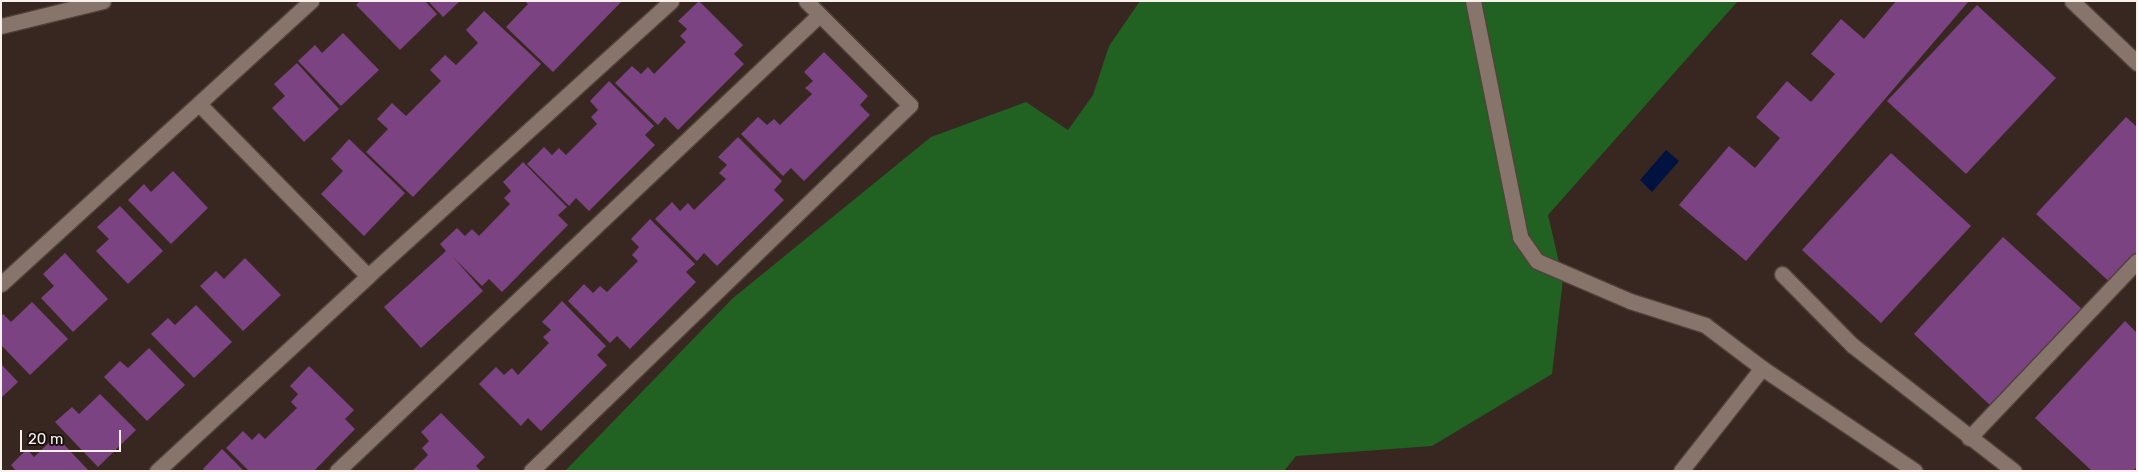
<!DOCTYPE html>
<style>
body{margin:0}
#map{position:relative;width:2138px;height:472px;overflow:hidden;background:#372720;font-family:Rubik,sans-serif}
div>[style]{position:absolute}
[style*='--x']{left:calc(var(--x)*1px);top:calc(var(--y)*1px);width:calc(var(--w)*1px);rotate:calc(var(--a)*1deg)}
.forest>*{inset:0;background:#216122}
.water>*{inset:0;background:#00123f}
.building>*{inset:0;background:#7b4381}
.roads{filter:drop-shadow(1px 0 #4f423b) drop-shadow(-1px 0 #4f423b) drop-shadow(0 1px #4f423b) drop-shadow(0 -1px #4f423b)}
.minor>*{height:15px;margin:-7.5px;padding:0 7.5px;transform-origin:7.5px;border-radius:7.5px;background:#87746b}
span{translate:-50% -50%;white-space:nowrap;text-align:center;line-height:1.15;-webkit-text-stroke:4px #19120f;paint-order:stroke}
.frame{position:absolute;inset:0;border:2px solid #fbf1ec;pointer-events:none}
.scale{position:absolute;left:20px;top:430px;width:101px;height:22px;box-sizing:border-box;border:2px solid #fbf1ec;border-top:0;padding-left:6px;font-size:15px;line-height:18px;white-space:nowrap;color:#fbf1ec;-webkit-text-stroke:4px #19120f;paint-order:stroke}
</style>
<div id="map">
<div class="forest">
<div style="clip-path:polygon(1140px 1px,1738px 1px,1548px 215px,1563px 279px,1552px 374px,1432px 446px,1296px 456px,1284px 471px,565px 471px,733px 298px,931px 137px,1026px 102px,1068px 130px,1093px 95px,1109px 46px)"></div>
</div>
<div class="water">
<div style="clip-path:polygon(1666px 150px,1679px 161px,1652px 192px,1640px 180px)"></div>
</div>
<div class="building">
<div style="clip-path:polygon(360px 1px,425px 1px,437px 14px,400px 50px,356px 5px)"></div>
<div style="clip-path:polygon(428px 1px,460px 1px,443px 17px)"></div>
<div style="clip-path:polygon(525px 1px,622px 1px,553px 72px,506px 27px,528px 4px)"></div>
<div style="clip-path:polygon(699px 1px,743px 45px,734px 54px,744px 64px,678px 130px,665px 117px,658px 125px,615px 83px,632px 66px,641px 74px,648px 67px,654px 74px,686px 42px,680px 36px,687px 29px,678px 21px)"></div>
<div style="clip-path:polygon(1896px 1px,1969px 1px,1746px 261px,1679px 205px,1729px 146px,1755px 168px,1780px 138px,1756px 117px,1787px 81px,1811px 102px,1835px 74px,1811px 54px,1841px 19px,1864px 39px)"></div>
<div style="clip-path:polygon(1977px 5px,2056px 78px,1966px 174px,1887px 101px)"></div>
<div style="clip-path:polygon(484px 11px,541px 64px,413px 197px,366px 152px,388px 129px,377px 119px,392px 103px,406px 116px,441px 81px,430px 70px,445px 55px,456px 65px,478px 43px,466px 30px)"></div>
<div style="clip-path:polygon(343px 33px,379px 70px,341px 106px,298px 61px,315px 45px,322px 53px)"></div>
<div style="clip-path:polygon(824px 52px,868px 96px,860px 105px,870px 115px,804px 181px,791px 168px,783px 176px,741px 134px,758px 117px,767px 125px,774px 119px,780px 125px,812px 94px,805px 88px,813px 81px,804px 72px)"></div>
<div style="clip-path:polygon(297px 63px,339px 109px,304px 142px,272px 108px,285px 96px,274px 84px)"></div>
<div style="clip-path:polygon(609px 81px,654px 126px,645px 135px,655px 145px,589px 211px,576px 198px,569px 206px,527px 164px,544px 147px,552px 155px,559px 148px,566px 155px,597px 124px,591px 117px,598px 110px,590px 101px)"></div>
<div style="clip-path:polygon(2126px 117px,2137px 127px,2137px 264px,2115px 287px,2036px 214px)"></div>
<div style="clip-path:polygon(738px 137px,782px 181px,774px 190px,784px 200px,717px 266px,704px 253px,697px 261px,655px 219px,672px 202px,680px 211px,688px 203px,694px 210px,726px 179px,719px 173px,727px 165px,718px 157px)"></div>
<div style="clip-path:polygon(349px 139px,405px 193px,364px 236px,321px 194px,343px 171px,331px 159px)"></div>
<div style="clip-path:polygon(1891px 153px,1971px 226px,1881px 323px,1802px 250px)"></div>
<div style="clip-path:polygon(523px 162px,567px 207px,558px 215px,568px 225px,502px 292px,489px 279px,482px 286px,453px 257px,483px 291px,421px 348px,384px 307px,446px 251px,440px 244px,457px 228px,465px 236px,472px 229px,479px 236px,510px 204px,504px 198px,511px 191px,503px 182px)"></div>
<div style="clip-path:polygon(173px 171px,208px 208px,171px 244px,128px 200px,144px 184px,151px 192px)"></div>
<div style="clip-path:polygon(120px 206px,163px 251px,128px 284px,96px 251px,109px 239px,97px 227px)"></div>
<div style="clip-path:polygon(650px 219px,695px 264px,686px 272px,696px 282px,630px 349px,617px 336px,610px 343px,568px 301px,584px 284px,593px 293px,600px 286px,607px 292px,638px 261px,632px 255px,639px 247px,631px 239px)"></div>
<div style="clip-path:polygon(2003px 237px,2083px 310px,1992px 407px,1914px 334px)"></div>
<div style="clip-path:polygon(65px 253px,108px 299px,73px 332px,41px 298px,54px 286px,43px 274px)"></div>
<div style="clip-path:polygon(245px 258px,281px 295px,243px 331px,200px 286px,216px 271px,224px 279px)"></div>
<div style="clip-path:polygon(562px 301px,606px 346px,597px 355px,607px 365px,541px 431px,528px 418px,521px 426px,479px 384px,496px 367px,504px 375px,512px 368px,518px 375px,549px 343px,543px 337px,551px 330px,542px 322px)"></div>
<div style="clip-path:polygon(32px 302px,68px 339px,30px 375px,1px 345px,1px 316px,3px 314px,11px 322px)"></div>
<div style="clip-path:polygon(196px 305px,232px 342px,194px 378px,151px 334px,168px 318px,175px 325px)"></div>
<div style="clip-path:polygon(2125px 321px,2137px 333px,2137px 467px,2133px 471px,2092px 471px,2035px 418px)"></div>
<div style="clip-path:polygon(149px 348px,185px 385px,147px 421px,104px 377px,120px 361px,128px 368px)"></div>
<div style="clip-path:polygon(1px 364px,18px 382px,1px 398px)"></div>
<div style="clip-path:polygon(309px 366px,354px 410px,345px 419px,355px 429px,314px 471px,249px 471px,226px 448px,243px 431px,252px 440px,259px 433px,265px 439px,297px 408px,291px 402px,298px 394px,290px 386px)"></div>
<div style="clip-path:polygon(100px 394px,136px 430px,98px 467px,55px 422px,72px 407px,79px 414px)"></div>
<div style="clip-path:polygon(441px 413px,485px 457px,476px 466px,481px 471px,412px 471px,428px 455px,422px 448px,429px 441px,421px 432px)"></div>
<div style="clip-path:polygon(56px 436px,89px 471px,16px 471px,11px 465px,27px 449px,34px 457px)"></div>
<div style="clip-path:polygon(222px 449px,244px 471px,205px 471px,203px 469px)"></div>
</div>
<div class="roads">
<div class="minor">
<div style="--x:1473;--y:1;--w:241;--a:78.7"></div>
<div style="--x:1520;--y:237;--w:29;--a:55"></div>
<div style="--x:1537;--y:261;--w:101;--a:23.3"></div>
<div style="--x:1630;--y:301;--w:79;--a:17.7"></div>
<div style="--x:1705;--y:325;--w:71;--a:37"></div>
<div style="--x:1762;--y:368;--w:131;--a:128.2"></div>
<div style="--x:2072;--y:1;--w:90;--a:43.6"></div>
<div style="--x:1;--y:26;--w:105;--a:-13.8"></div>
<div style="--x:199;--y:104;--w:241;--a:45.5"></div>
<div style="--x:1782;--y:274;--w:100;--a:45.4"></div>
<div style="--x:1852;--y:345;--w:205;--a:37.9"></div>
<div style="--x:1;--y:284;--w:420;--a:-42.4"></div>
<div style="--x:1762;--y:368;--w:184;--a:33.9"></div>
<div style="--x:1969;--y:438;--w:244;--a:-46.5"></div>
<div style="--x:157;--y:471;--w:287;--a:-42.7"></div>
<div style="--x:368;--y:276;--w:409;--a:-42.2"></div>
<div style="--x:337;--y:471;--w:664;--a:-43.41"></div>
<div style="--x:531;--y:471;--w:527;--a:-44"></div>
<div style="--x:910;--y:105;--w:147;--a:-135"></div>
</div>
</div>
<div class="frame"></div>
<div class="scale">20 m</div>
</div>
